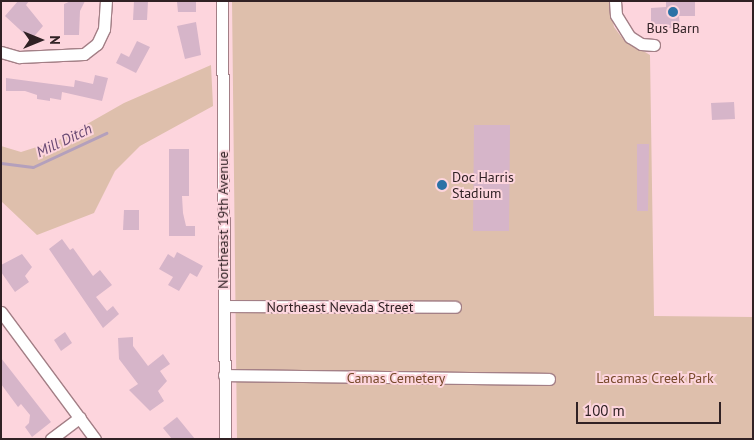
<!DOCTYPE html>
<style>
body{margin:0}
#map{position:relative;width:754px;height:440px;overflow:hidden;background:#fdd5dd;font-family:"PT Sans",sans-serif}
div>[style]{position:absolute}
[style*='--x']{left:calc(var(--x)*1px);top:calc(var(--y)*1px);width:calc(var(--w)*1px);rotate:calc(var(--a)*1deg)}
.green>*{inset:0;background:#debfac}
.stream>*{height:3px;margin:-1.5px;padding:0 1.5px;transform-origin:1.5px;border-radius:1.5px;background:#b4a0bc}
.building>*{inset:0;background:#d6b5c9}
.roads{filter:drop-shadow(1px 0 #a37f86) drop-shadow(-1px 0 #a37f86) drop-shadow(0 1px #a37f86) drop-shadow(0 -1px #a37f86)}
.minor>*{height:11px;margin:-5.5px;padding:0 5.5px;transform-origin:5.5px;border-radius:5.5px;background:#fff}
.dots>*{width:14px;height:14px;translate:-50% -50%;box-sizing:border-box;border:2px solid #fdd5dd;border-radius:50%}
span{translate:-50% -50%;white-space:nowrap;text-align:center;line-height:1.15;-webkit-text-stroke:4px #fdd5dd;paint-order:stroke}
.poi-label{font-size:14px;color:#302124}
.left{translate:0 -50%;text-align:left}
.street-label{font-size:14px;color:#302124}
.park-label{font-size:14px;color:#784a2c}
.water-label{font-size:15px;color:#674872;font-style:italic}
.frame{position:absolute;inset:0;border:2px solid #302124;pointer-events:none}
.north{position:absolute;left:15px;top:15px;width:50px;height:50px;-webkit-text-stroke:4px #fdd5dd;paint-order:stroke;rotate:90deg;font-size:14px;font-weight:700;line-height:20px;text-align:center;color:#302124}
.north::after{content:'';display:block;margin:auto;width:18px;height:22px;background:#302124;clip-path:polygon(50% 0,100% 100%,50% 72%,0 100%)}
.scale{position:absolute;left:576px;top:402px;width:145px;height:22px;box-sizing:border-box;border:2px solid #302124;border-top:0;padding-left:6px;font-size:15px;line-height:18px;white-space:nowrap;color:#302124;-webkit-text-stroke:4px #fdd5dd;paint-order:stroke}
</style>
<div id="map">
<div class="green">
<div style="clip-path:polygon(232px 1px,609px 1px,614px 27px,623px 39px,650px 55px,654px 316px,753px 317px,753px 439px,237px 439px)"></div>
<div style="clip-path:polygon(211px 65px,213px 106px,140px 146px,115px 171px,94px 213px,37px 235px,1px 201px,1px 146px,21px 152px,59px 140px,124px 103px)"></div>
</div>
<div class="stream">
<div style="--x:1;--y:163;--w:32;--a:7"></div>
<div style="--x:33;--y:167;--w:81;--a:-25"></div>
</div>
<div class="building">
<div style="clip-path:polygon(18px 1px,29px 1px,26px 5px,43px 26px,31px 40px,5px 16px)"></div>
<div style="clip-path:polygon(71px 1px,85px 1px,80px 11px,79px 35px,64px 35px,64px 4px)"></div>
<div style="clip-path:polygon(134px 1px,148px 1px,147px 20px,133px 20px)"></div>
<div style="clip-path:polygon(196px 1px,196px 12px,178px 12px,177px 2px)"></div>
<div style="clip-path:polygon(666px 1px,695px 1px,695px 16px,679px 16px,680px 28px,651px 28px,651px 8px,666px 7px)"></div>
<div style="clip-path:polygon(196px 22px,201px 55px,185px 59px,177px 26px)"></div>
<div style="clip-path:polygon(137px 41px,150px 47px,136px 73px,116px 63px,121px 53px,129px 57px)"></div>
<div style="clip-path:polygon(95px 75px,108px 78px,102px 101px,62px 92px,61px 100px,50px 98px,50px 101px,37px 99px,37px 95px,25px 91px,6px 91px,6px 78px,74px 87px,75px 80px,93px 84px)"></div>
<div style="clip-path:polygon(734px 102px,735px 119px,712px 120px,711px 103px)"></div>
<div style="clip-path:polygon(474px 125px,510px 125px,509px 231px,473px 231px)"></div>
<div style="clip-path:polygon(637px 144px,649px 144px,648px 211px,637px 211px)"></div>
<div style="clip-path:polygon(169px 149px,189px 149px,189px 196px,182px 196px,183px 213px,186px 226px,195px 226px,195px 236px,169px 236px)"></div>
<div style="clip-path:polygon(124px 210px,139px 210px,139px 230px,123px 230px)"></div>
<div style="clip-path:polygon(62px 239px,70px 250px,73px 248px,93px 276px,100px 270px,112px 285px,96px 297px,107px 311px,113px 306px,119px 314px,103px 328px,49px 249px)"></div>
<div style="clip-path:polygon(177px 252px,203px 266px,197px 277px,190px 273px,179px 291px,168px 285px,173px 277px,159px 269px,168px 254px,174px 258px)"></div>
<div style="clip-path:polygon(22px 254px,32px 267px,25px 276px,29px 282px,15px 292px,1px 272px,1px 265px)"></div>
<div style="clip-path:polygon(65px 332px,72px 343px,61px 351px,54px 340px)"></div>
<div style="clip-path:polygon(133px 337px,133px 346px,148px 366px,163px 354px,170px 364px,160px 371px,167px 381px,158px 391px,164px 401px,150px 411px,129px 390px,138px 384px,119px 359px,118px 338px)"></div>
<div style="clip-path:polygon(1px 358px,51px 422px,32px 437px,25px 427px,29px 423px,30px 415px,21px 404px,18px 407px,1px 384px)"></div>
<div style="clip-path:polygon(177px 417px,195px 439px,172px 439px,163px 428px)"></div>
</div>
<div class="roads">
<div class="minor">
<div style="--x:222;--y:1;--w:438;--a:89.6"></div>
<div style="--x:615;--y:1;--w:14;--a:86"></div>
<div style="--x:616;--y:15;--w:26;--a:58"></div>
<div style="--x:630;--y:37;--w:13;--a:32"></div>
<div style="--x:641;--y:44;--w:13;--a:4"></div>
<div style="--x:1;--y:52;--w:19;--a:16"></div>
<div style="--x:19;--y:57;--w:65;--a:-2.6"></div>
<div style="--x:84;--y:54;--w:16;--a:-38"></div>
<div style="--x:97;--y:44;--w:17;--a:-65"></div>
<div style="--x:104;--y:29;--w:28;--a:-86"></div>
<div style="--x:224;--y:306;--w:231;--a:0.2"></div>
<div style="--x:1;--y:312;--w:158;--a:53.5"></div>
<div style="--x:224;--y:375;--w:325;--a:0.7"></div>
<div style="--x:51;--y:439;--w:36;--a:-37"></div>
</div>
</div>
<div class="dots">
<div style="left:673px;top:12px;background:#2b72a6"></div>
<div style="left:442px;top:185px;background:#2b72a6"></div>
</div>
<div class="poi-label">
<span style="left:673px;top:28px">Bus Barn</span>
<span class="left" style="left:452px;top:185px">Doc Harris<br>Stadium</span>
</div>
<div class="street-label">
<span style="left:223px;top:220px;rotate:-90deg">Northeast 19th Avenue</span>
<span style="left:340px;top:307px">Northeast Nevada Street</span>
</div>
<div class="park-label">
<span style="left:396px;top:378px">Camas Cemetery</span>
<span style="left:655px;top:378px">Lacamas Creek Park</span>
</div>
<div class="water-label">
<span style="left:64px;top:140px;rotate:-25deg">Mill Ditch</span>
</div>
<div class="frame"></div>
<div class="north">N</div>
<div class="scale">100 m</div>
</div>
